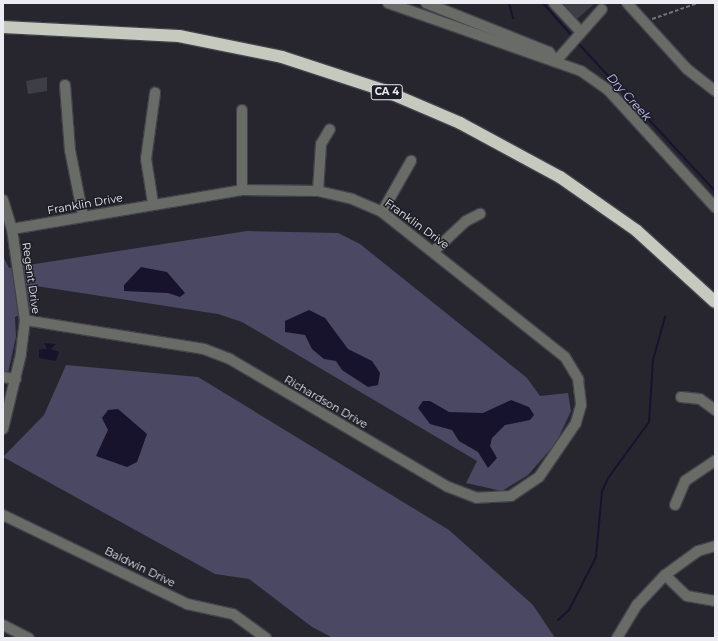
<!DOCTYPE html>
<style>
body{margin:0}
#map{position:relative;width:718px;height:641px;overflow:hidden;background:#27262f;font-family:Montserrat,sans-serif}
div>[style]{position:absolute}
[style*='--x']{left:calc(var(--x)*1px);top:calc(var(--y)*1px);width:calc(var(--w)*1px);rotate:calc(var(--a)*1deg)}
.green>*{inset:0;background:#4a4863}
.water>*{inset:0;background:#17132d}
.stream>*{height:2px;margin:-1px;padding:0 1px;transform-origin:1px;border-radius:1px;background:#17132d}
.building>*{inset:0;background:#3e3e47}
.path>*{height:1.5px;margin-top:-0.75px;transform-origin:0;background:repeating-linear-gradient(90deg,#72727a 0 4px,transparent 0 6px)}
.roads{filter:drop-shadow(1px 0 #43424a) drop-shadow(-1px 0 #43424a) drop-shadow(0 1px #43424a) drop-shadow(0 -1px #43424a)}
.minor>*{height:10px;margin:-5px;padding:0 5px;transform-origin:5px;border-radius:5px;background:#696b66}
.highway>*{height:12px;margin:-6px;padding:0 6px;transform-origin:6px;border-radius:6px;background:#c6c9be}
span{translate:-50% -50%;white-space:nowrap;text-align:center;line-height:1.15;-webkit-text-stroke:3px #1d1d25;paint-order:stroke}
.shield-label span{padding:1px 3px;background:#1d1d25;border:1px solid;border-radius:3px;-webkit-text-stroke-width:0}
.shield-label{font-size:10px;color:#ececf2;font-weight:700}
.street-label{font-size:11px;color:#ececf2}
.water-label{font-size:12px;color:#c8c3fd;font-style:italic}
.frame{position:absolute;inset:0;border:4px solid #ececf2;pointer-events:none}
</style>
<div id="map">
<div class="green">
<div style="clip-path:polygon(247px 231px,338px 233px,360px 244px,527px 378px,540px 396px,568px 393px,571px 411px,556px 443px,528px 475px,502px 491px,466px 483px,477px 461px,242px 322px,218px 314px,36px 286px,32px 309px,15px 317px,16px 337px,8px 373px,3px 373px,3px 256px,9px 268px)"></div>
<div style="clip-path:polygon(66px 365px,198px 377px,449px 530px,533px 605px,555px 638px,333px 638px,312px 627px,249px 579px,215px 574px,3px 457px,44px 415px)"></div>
</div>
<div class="water">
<div style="clip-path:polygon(141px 267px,167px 272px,185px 293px,180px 297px,168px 293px,124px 291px,124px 285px)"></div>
<div style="clip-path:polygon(309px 310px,325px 318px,348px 349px,372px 361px,380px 373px,378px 385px,368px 387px,342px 370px,336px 361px,324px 359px,312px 349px,305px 335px,285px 332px,285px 321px)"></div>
<div style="clip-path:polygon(44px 343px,56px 344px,51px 349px,59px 352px,56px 361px,39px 358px,39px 349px,47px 349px)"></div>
<div style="clip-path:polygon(511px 400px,529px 407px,534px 415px,530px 420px,505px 425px,492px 438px,490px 446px,497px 458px,488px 468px,478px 452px,459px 441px,452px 430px,430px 424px,418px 408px,423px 401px,430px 401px,449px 412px,483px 413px)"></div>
<div style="clip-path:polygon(118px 409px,147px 434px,137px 462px,127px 467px,96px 456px,108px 430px,102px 418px,108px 410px)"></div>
</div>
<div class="stream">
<div style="--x:509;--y:3;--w:16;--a:75"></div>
<div style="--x:543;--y:3;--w:45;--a:48.6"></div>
<div style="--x:620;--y:3;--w:34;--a:47"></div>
<div style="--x:577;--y:42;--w:203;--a:47.2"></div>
<div style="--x:686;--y:74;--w:36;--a:37"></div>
<div style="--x:558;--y:620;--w:15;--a:-42"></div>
<div style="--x:569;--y:610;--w:59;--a:-63"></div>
<div style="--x:596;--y:557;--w:66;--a:-84.8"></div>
<div style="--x:602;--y:491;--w:14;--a:-65"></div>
<div style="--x:608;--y:478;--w:69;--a:-53.8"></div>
<div style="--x:649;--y:422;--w:62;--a:-86.3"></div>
<div style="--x:653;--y:360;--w:45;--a:-74.4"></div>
</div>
<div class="building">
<div style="clip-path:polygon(563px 3px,595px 3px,577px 19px)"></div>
<div style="clip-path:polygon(47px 77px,47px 91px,28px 94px,26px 81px)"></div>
</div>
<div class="path">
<div style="--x:652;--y:19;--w:49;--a:-19.2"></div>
</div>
<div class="roads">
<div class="minor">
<div style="--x:388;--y:3;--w:205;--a:19.4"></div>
<div style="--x:581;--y:71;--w:33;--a:35"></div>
<div style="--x:608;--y:90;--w:159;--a:47.6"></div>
<div style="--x:426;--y:3;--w:132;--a:21.7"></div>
<div style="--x:549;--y:52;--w:11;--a:52"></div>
<div style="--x:554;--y:3;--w:38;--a:47"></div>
<div style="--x:627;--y:3;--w:89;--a:47.7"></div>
<div style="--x:687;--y:69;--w:36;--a:38"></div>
<div style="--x:556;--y:61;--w:69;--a:-48.5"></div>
<div style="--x:65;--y:85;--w:65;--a:85.6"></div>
<div style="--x:70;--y:150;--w:67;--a:78.9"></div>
<div style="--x:242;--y:110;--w:80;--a:90"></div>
<div style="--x:318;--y:191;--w:47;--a:-86.3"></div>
<div style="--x:321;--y:144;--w:17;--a:-59"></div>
<div style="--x:3;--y:200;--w:30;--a:73"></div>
<div style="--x:12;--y:229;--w:92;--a:81.9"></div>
<div style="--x:25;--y:320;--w:34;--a:97"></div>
<div style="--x:21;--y:354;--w:77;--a:103.5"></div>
<div style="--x:153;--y:203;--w:45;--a:-99"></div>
<div style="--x:146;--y:159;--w:67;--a:-82.2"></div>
<div style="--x:382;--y:212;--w:59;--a:-60.4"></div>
<div style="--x:12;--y:229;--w:233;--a:-9.6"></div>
<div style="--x:242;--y:190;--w:76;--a:0.8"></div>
<div style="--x:318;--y:191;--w:35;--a:13"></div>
<div style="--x:352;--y:199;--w:33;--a:23"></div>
<div style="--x:382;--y:212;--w:233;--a:38.4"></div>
<div style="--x:565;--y:357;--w:26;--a:59"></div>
<div style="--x:578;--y:379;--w:26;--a:83"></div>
<div style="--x:581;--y:405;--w:19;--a:106"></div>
<div style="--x:576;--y:423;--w:65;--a:124.4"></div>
<div style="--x:539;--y:477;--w:34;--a:146"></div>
<div style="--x:511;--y:496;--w:34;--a:177"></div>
<div style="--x:477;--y:498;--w:31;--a:-159"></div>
<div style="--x:448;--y:487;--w:253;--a:-149.6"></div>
<div style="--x:230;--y:359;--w:28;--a:-159"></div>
<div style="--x:204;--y:349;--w:181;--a:-170.8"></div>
<div style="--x:434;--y:251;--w:44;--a:-43.2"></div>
<div style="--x:466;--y:221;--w:16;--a:-27"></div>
<div style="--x:3;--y:377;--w:13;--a:9"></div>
<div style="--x:681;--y:397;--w:19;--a:6"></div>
<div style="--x:700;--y:399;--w:19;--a:36"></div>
<div style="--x:675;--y:505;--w:26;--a:-67"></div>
<div style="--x:685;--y:481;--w:36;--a:-34"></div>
<div style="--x:3;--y:515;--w:204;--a:25.8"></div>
<div style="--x:187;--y:604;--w:47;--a:12.3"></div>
<div style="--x:233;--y:614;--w:41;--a:36"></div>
<div style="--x:665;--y:575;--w:30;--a:44"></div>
<div style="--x:687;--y:596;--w:28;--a:10"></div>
<div style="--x:3;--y:625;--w:29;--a:27"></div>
<div style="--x:617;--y:638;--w:39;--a:-59"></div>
<div style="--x:637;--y:605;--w:41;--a:-47"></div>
<div style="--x:665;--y:575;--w:41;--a:-36"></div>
<div style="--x:698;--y:551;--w:18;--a:-16"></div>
</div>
<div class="highway">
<div style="--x:3;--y:27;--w:176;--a:2.9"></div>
<div style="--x:179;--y:36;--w:105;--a:11.5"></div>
<div style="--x:282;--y:57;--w:106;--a:18.1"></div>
<div style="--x:383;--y:90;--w:84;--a:23.2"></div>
<div style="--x:460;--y:123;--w:114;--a:28.4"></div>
<div style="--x:560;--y:177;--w:94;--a:35"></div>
<div style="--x:637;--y:231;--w:105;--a:42.3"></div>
</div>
</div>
<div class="shield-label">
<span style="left:387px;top:92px">CA 4</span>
</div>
<div class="street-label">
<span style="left:85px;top:204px;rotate:-10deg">Franklin Drive</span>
<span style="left:417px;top:224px;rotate:36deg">Franklin Drive</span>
<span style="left:31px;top:278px;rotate:82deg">Regent Drive</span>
<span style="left:326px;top:402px;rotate:30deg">Richardson Drive</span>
<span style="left:140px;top:567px;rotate:26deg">Baldwin Drive</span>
</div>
<div class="water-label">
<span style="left:629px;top:97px;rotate:48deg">Dry Creek</span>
</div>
<div class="frame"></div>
</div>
